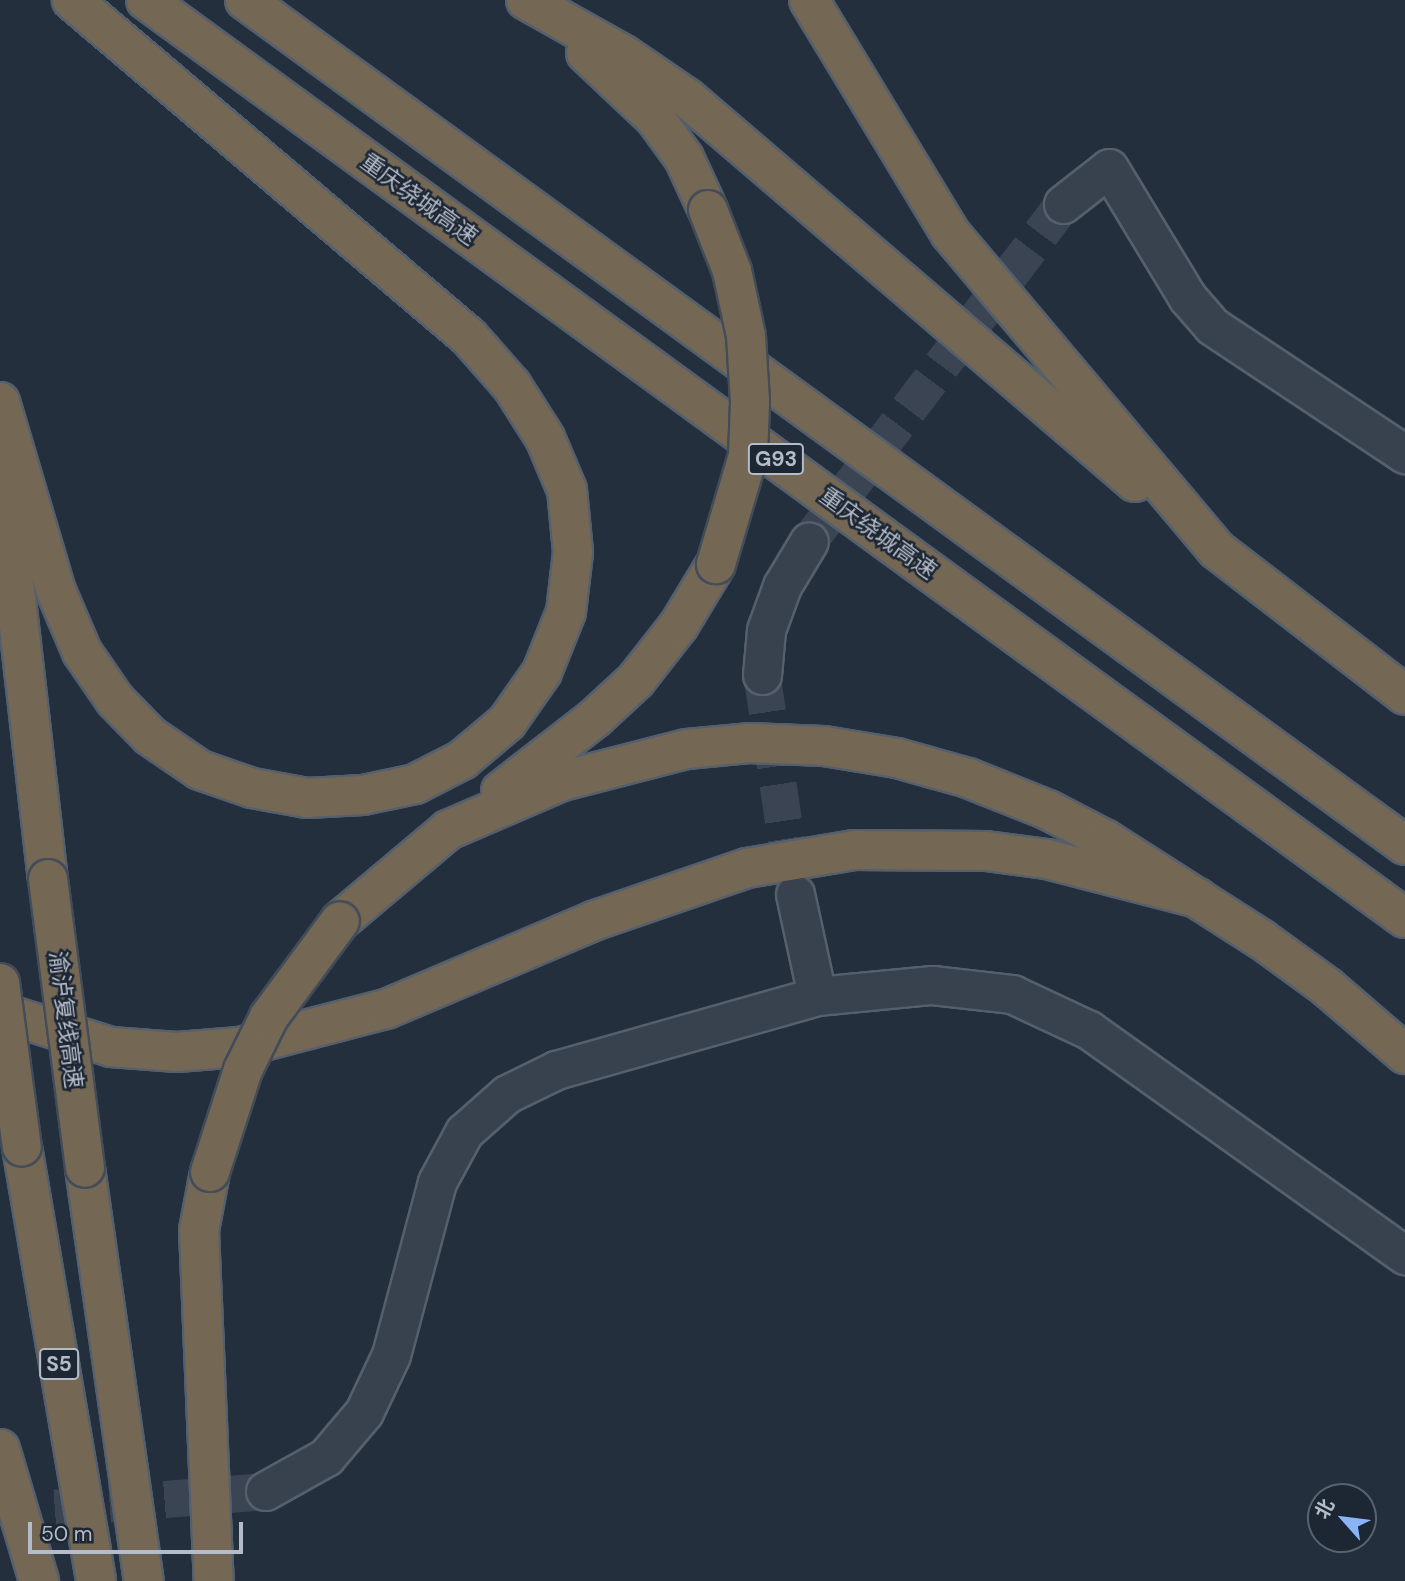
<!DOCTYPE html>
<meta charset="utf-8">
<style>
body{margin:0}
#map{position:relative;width:1405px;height:1581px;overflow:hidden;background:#242f3e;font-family:"DM Sans","Noto Sans SC",sans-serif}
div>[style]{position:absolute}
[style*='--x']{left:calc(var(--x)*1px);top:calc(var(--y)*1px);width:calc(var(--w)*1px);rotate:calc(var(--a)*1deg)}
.minor-tunnel>*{height:37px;margin-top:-18.5px;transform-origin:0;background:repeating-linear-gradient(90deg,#3a4453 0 37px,transparent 0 55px)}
.roads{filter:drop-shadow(2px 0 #565f6c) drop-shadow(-2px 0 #565f6c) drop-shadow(0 2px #565f6c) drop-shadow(0 -2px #565f6c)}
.minor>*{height:37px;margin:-18.5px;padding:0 18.5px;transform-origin:18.5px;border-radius:18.5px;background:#38414e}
.highway>*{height:38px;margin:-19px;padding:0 19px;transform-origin:19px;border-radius:19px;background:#746855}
.bridges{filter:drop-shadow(2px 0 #434c59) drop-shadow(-2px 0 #434c59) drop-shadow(0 2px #434c59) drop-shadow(0 -2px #434c59)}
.highway-bridge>*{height:38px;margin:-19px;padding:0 19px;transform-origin:19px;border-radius:19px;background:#746855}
span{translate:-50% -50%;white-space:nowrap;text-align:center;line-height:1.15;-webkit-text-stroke:5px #1d2633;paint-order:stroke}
.shield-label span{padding:2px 5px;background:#1d2633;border:2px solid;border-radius:5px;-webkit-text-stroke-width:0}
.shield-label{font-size:21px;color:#b4bcc9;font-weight:700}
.street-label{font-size:23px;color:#b4bcc9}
.north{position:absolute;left:1307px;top:1483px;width:70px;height:70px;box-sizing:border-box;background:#1d2633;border:2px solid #59626f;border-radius:50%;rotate:298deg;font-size:19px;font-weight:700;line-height:28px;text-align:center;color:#b4bcc9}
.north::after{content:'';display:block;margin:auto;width:24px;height:32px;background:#8ab4f8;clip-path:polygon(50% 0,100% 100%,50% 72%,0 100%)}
.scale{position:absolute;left:28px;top:1522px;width:215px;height:32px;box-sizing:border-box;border:4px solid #b4bcc9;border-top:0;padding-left:9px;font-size:21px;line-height:24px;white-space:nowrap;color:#b4bcc9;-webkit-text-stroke:5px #1d2633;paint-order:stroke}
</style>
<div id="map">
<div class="minor-tunnel">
<div style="--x:809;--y:541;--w:422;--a:-53"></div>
<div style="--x:762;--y:675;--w:219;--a:81.6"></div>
<div style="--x:0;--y:1512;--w:266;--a:-4.5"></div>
</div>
<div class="roads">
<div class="minor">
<div style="--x:1063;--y:204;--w:58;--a:-38"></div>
<div style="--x:1109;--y:168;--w:151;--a:58.8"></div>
<div style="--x:1187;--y:297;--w:38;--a:49"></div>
<div style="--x:1212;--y:326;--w:232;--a:33.6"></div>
<div style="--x:762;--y:675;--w:45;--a:-84.9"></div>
<div style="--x:766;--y:630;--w:47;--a:-70"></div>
<div style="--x:782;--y:586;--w:52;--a:-59"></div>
<div style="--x:795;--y:894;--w:104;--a:77.8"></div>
<div style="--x:265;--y:1491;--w:70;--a:-29.1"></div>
<div style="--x:326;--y:1457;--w:59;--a:-49.8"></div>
<div style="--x:364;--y:1412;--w:63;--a:-64.7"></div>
<div style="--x:391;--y:1355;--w:179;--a:-75.1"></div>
<div style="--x:437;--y:1182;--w:57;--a:-61.6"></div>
<div style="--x:464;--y:1132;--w:57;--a:-41.5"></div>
<div style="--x:507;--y:1094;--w:55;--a:-26.1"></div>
<div style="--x:556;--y:1070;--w:271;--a:-15.8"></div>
<div style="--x:817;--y:996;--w:116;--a:-5.5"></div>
<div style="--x:932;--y:985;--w:81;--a:6.4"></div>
<div style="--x:1012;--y:994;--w:85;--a:25.1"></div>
<div style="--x:1089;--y:1030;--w:388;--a:35.5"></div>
</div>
<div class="highway">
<div style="--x:146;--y:0;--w:1558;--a:36.1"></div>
<div style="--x:245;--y:0;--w:1435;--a:36.07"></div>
<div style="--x:526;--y:0;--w:112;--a:29.3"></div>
<div style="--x:624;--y:55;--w:76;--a:34.3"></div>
<div style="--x:687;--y:98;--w:590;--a:40.6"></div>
<div style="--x:809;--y:0;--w:272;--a:58.8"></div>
<div style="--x:950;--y:233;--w:414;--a:49.9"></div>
<div style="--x:1217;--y:550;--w:237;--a:37.6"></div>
<div style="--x:586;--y:53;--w:95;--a:43.3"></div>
<div style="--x:655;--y:118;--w:49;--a:54.1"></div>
<div style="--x:684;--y:158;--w:57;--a:65.2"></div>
<div style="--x:0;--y:402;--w:197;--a:73.5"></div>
<div style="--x:56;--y:591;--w:66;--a:66.9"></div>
<div style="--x:82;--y:652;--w:58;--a:55.5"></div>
<div style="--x:115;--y:700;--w:50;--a:45.8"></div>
<div style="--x:150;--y:736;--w:60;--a:34.2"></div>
<div style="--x:200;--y:770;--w:55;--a:19.1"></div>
<div style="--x:252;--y:788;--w:56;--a:10.3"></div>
<div style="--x:307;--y:798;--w:56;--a:-3.1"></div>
<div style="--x:363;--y:795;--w:53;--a:-11.9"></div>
<div style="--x:415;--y:784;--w:53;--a:-27.1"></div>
<div style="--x:462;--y:760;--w:59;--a:-40.2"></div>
<div style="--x:507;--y:722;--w:61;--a:-55"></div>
<div style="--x:542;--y:672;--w:65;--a:-68.2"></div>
<div style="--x:566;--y:612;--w:60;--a:-83.3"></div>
<div style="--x:573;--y:552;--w:62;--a:-95.5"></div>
<div style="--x:567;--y:490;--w:56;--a:-112.9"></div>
<div style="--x:545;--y:438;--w:62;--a:-122.4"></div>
<div style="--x:512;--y:386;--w:65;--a:-131.3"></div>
<div style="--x:469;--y:337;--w:521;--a:-139.67"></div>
<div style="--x:1;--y:468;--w:414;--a:83.5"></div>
<div style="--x:501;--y:791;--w:119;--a:-37.8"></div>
<div style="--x:595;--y:718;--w:56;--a:-42.8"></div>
<div style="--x:636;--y:680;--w:70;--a:-52"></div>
<div style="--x:679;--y:625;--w:71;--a:-58.8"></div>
<div style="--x:340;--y:921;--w:141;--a:-40.1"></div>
<div style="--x:448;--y:830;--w:124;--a:-23.3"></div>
<div style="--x:562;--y:781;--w:129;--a:-14.4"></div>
<div style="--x:687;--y:749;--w:62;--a:-5.5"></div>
<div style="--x:749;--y:743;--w:75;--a:2.3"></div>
<div style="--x:824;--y:746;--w:74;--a:9.3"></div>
<div style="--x:897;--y:758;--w:74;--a:15.7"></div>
<div style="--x:968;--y:778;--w:86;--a:21.8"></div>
<div style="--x:1048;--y:810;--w:65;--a:27.3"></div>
<div style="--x:1106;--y:840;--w:184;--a:32.6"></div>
<div style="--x:1261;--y:939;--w:82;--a:36"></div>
<div style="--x:1327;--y:987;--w:103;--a:40.7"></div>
<div style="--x:0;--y:1012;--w:116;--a:17.5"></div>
<div style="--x:111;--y:1047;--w:66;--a:4.3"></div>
<div style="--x:177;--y:1052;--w:63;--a:-4.5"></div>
<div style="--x:240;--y:1047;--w:151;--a:-14.6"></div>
<div style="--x:386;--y:1009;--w:225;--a:-23"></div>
<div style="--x:593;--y:921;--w:163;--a:-19"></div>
<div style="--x:747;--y:868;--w:109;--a:-9.5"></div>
<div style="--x:854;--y:850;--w:132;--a:0.4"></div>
<div style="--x:986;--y:851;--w:62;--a:7.5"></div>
<div style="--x:1047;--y:859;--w:156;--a:14.5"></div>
<div style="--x:22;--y:1147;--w:440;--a:80.3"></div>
<div style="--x:85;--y:1168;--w:417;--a:81.9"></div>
<div style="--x:210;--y:1172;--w:59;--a:100.7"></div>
<div style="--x:199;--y:1230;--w:351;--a:87.6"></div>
<div style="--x:0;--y:1449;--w:138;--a:73.5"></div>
</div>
</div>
<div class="bridges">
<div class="highway-bridge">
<div style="--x:708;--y:210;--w:66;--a:68.5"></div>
<div style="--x:732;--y:271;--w:66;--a:77.8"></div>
<div style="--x:746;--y:336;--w:66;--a:86.5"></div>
<div style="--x:750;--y:402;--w:54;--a:92.1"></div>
<div style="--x:748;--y:456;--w:113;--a:106.5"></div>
<div style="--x:48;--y:879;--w:291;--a:82.7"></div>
<div style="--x:0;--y:983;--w:165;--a:82.4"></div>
<div style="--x:210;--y:1172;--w:107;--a:-72.1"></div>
<div style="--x:243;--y:1070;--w:59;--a:-63.9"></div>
<div style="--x:269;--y:1017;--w:119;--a:-53.5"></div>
</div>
</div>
<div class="shield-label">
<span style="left:776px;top:459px">G93</span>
<span style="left:59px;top:1364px">S5</span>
</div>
<div class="street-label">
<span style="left:419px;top:199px;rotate:36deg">重庆绕城高速</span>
<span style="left:878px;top:533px;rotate:36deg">重庆绕城高速</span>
<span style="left:66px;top:1020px;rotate:83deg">渝泸复线高速</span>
</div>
<div class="north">北</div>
<div class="scale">50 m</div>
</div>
